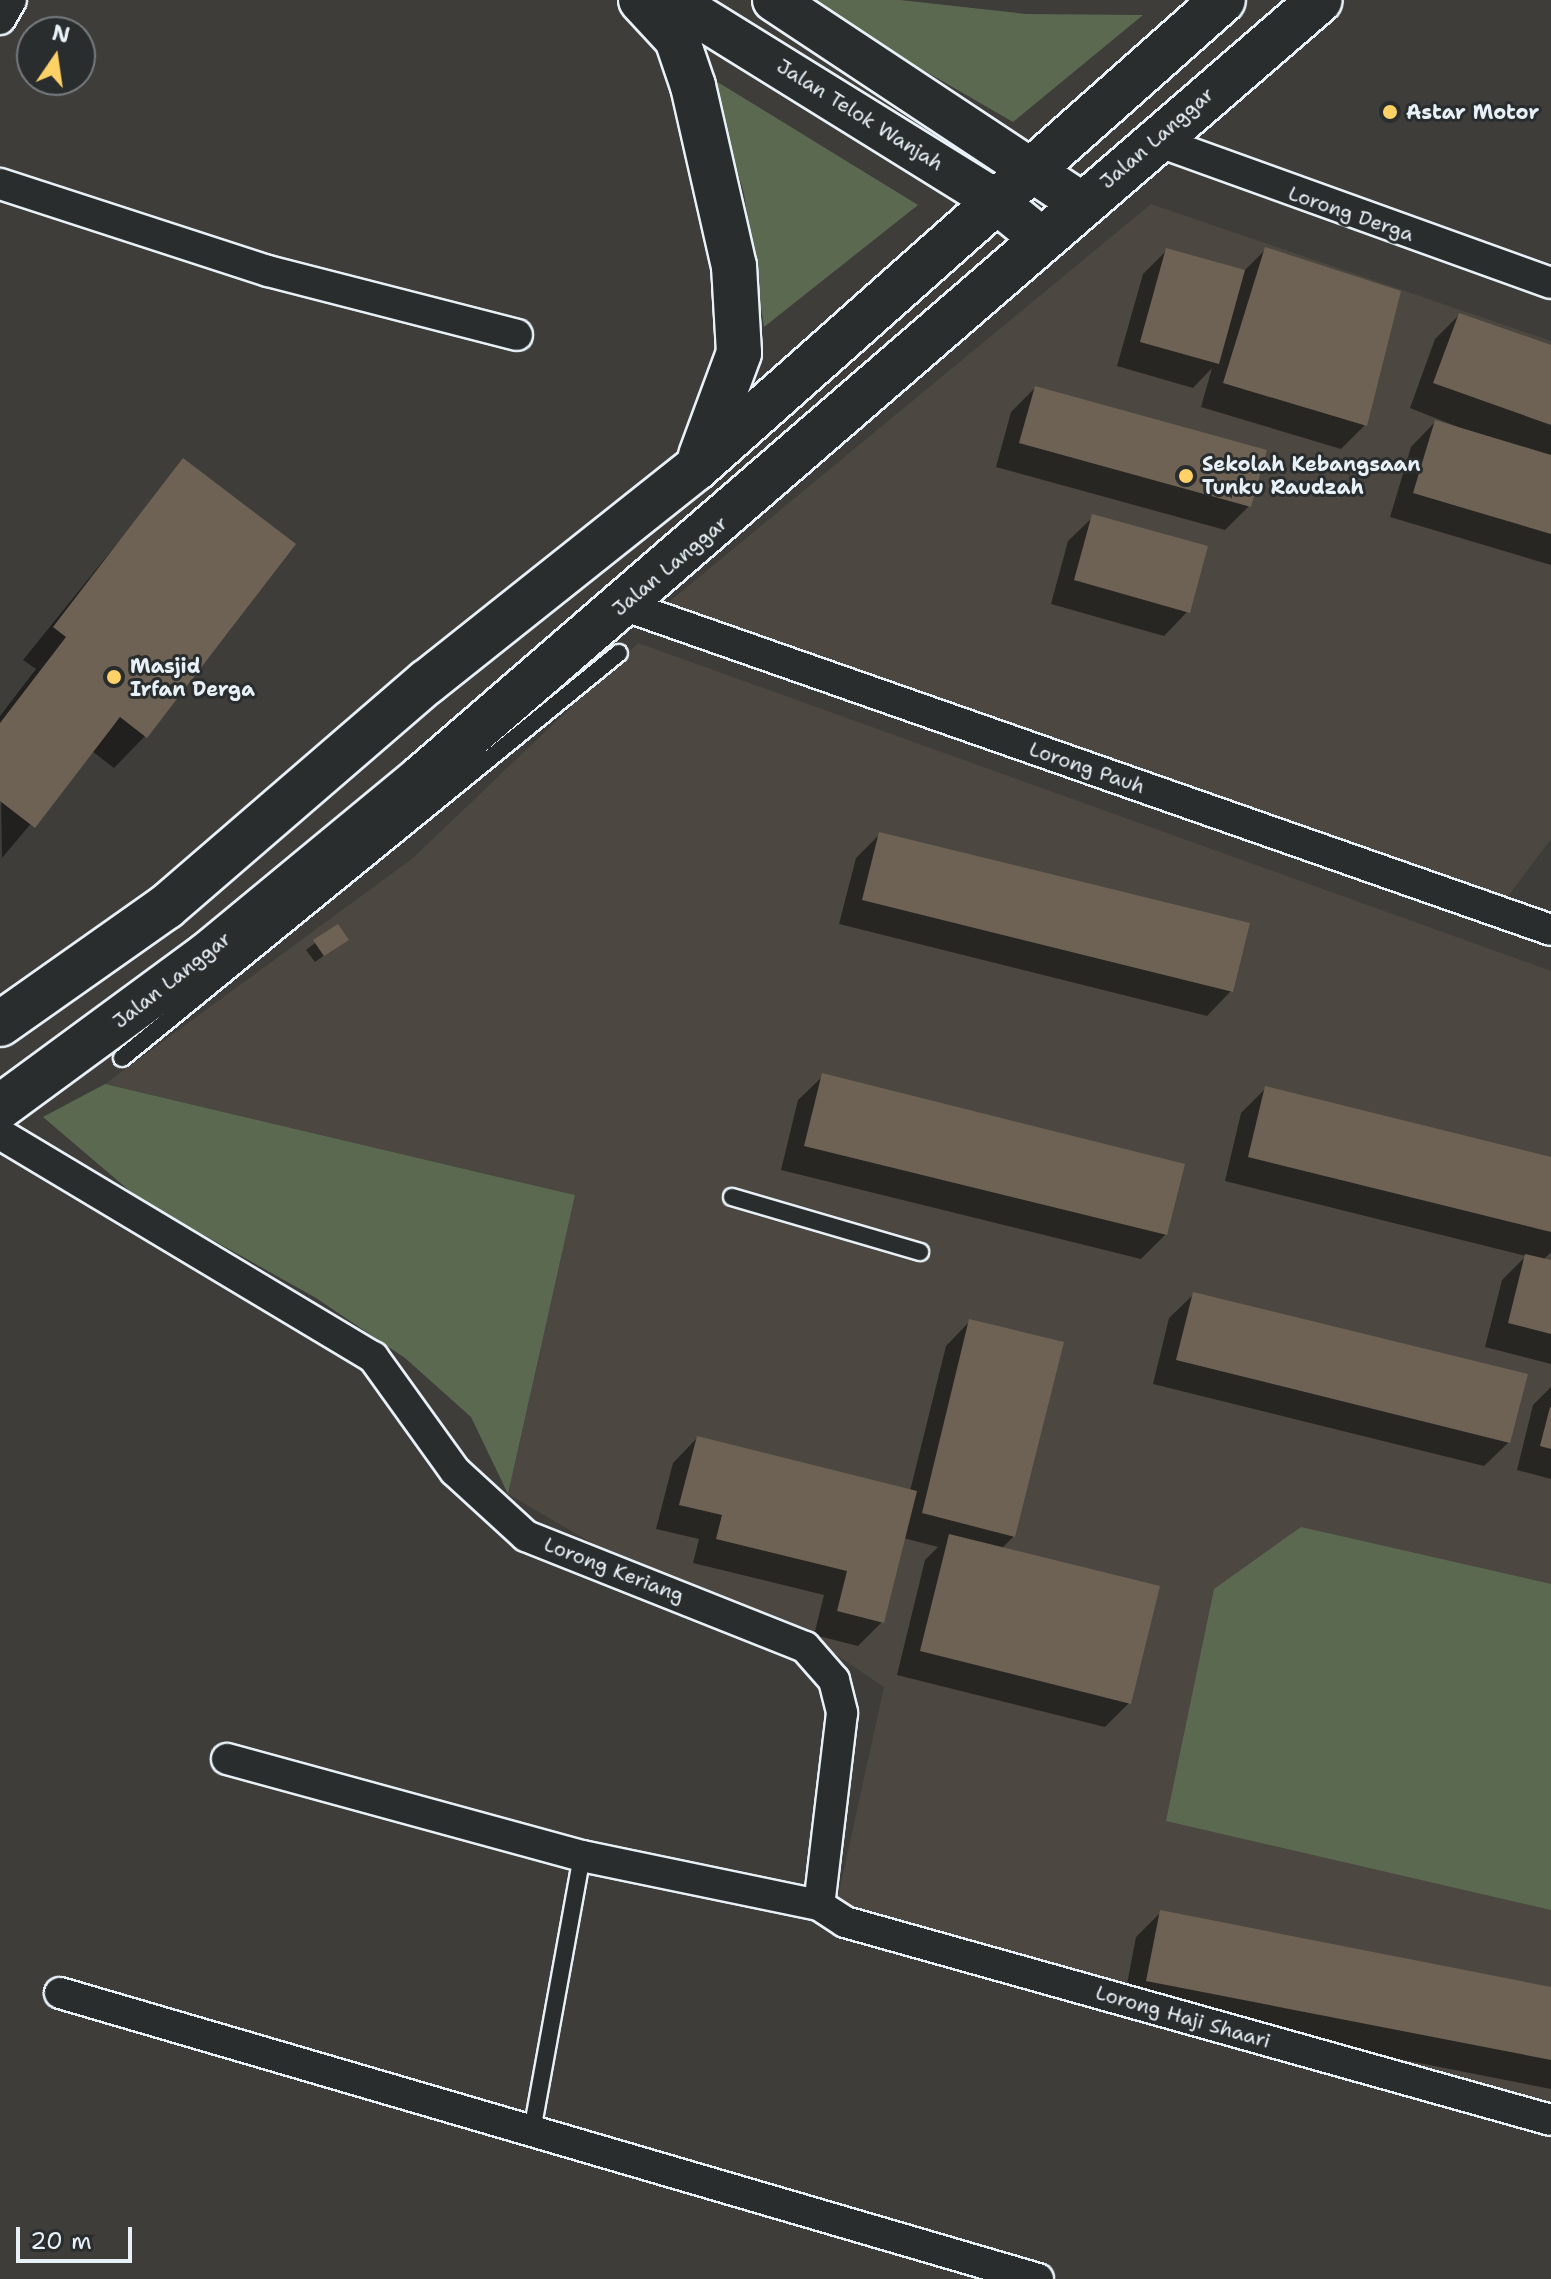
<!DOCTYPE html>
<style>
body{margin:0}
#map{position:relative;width:1551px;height:2279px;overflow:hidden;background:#3e3d39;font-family:"Shantell Sans",sans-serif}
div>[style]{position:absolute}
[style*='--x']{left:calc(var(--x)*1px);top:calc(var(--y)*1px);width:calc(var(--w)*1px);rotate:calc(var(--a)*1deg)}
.built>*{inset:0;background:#4c4841}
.green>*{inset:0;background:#5c6951}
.shadow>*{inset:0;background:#0007}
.building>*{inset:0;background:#6e6254}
.roads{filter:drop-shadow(2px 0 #e8f1f8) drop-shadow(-2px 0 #e8f1f8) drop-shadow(0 2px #e8f1f8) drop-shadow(0 -2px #e8f1f8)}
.service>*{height:16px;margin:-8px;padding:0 8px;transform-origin:8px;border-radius:8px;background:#2a2d2e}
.minor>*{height:30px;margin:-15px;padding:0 15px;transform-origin:15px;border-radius:15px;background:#2a2d2e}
.secondary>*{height:42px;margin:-21px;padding:0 21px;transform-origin:21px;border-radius:21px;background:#2a2d2e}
.primary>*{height:44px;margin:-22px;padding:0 22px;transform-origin:22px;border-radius:22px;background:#2a2d2e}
.dots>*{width:22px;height:22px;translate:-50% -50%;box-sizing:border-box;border:4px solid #2a2d2e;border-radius:50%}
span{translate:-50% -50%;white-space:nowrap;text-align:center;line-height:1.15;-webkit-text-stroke:6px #2a2d2e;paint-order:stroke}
.poi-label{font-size:20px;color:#e8f1f8;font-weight:700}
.left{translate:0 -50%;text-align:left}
.street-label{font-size:20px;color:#e8f1f8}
.north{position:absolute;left:16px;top:16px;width:80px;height:80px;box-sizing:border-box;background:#2a2d2e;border:2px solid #767b7f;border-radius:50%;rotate:13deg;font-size:22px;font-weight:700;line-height:32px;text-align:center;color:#e8f1f8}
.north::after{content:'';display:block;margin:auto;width:28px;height:36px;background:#ffd166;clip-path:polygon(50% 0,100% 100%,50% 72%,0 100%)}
.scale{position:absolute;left:16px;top:2227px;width:116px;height:36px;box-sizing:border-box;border:4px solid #e8f1f8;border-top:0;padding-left:10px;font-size:24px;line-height:28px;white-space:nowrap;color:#e8f1f8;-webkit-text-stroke:6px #2a2d2e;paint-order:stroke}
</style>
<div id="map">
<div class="built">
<div style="clip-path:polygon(1151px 204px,1551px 341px,1551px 839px,1503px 903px,658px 611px)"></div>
<div style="clip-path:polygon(638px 643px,1551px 971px,1551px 2111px,834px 1915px,884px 1687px,826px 1648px,604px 1550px,508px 1494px,575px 1195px,105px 1084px,413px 858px)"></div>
</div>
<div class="green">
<div style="clip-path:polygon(802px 0,900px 0,1026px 14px,1143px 15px,1013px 122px)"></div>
<div style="clip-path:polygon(711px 78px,918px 205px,764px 327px,744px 194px)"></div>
<div style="clip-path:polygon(105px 1084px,575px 1195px,508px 1494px,471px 1417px,405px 1358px,316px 1298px,138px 1198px,43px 1117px)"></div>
<div style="clip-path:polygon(1301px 1527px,1551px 1584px,1551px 1910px,1166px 1821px,1214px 1589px)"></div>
</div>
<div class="shadow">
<div style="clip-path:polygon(1266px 249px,1365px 425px,1341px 449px,1201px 407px,1212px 368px,1193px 388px,1117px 366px,1143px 274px,1167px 250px,1243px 272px)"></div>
<div style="clip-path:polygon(1459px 315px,1551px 348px,1551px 565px,1390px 517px,1411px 447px,1435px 422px,1478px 435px,1410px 408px,1435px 339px)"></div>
<div style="clip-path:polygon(1035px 388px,1249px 506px,1225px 530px,996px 467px,1011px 412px)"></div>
<div style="clip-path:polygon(184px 461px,145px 736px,114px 768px,92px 751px,2px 858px,0 716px,36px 669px,23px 660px)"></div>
<div style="clip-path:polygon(1093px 517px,1188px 611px,1164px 636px,1051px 604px,1068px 541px)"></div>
<div style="clip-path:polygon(880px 834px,1231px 991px,1207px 1016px,839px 924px,856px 858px)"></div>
<div style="clip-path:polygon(337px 926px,346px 939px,315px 962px,306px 950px)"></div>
<div style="clip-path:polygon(823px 1076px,1166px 1234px,1141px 1259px,781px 1170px,798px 1100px)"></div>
<div style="clip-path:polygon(1266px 1088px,1551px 1159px,1551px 1252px,1543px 1260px,1551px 1262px,1551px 1364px,1485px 1347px,1502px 1280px,1526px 1256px,1225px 1181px,1241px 1113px)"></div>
<div style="clip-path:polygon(1194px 1294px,1509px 1442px,1484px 1466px,1153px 1384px,1169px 1318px)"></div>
<div style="clip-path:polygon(970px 1321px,1014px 1536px,1001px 1549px,1129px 1703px,1105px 1727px,897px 1675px,925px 1560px,938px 1547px,903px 1538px,882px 1622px,858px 1646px,814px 1635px,824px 1595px,693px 1563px,699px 1539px,656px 1529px,673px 1463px,697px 1438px,910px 1491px,946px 1346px)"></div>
<div style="clip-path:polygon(1551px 1387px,1551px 1479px,1517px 1470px,1533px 1405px)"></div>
<div style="clip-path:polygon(1161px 1912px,1551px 1989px,1551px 2089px,1123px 2005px,1136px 1937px)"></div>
</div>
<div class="building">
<div style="clip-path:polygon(1265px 247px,1401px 291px,1367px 426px,1223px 383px)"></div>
<div style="clip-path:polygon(1166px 248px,1245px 270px,1219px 364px,1140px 342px)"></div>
<div style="clip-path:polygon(1459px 313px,1551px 345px,1551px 425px,1433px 383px)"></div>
<div style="clip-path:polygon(1035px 386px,1267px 450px,1251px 507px,1019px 443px)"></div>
<div style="clip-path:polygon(1435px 420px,1551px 455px,1551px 534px,1413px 493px)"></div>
<div style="clip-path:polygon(183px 458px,296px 544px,147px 738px,120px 717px,35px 828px,0 801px,0 723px,66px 637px,53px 627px)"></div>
<div style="clip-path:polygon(1092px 514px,1208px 546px,1190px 613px,1074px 580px)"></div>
<div style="clip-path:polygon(879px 832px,1250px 923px,1233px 992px,862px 900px)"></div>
<div style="clip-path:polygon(338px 924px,349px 940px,324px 956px,313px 940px)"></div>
<div style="clip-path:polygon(822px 1073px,1185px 1164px,1167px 1235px,804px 1146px)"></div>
<div style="clip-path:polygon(1265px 1086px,1551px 1157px,1551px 1232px,1248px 1157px)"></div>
<div style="clip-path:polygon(1525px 1254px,1551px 1260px,1551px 1334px,1508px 1323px)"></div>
<div style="clip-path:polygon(1193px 1292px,1528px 1374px,1510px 1443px,1176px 1360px)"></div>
<div style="clip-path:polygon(969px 1319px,1064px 1342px,1015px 1537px,922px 1513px)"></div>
<div style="clip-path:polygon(1550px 1407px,1551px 1407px,1551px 1449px,1540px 1446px)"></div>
<div style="clip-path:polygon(697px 1436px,917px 1491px,884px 1623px,837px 1611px,847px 1571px,716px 1539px,722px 1515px,679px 1505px)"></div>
<div style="clip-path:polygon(949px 1534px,1160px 1586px,1131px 1704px,920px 1651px)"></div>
<div style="clip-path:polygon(1160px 1910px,1551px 1987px,1551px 2060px,1146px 1981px)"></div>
</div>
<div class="roads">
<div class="service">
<div style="--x:122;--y:1058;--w:641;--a:-39.18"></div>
<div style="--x:732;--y:1197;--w:196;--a:16.3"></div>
<div style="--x:532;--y:2131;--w:280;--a:-79.7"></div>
</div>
<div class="minor">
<div style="--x:0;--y:19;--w:22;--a:-60"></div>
<div style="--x:1154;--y:140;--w:422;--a:19.8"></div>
<div style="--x:0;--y:184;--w:282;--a:18"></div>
<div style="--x:268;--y:271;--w:257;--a:14.4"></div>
<div style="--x:623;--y:605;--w:983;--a:19.3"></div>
<div style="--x:0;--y:1134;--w:435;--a:30.9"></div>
<div style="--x:373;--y:1357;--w:140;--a:54.3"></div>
<div style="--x:455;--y:1471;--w:96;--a:42.5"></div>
<div style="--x:526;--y:1536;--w:300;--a:21.7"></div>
<div style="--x:805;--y:1647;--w:44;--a:48.7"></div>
<div style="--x:834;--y:1680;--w:34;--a:76"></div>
<div style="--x:842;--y:1713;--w:193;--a:96.8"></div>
<div style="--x:227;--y:1759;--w:368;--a:15.3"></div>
<div style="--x:582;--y:1856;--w:242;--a:11.7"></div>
<div style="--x:819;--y:1905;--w:31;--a:33"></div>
<div style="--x:845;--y:1922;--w:733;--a:15.67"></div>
<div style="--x:60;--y:1993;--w:1019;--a:16.3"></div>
</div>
<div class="secondary">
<div style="--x:672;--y:0;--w:379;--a:31.8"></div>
<div style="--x:994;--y:200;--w:62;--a:39.1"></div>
<div style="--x:774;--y:0;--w:368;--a:33.5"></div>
</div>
<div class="primary">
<div style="--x:641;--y:0;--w:53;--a:47.3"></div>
<div style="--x:677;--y:39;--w:50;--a:71.2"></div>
<div style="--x:693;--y:86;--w:185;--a:77.2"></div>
<div style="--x:734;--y:266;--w:87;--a:86.7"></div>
<div style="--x:739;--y:353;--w:110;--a:110.3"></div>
<div style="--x:0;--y:1024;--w:203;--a:-35.2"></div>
<div style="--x:166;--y:907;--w:345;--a:-40.8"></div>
<div style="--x:427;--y:682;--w:342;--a:-38.5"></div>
<div style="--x:695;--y:469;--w:706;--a:-41.61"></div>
<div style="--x:0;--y:1107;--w:257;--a:-36.3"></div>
<div style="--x:207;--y:955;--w:279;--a:-39.6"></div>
<div style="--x:422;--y:777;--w:1187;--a:-40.87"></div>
</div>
</div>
<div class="dots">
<div style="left:1390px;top:112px;background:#ffd166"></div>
<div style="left:1186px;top:476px;background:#ffd166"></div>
<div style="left:114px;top:677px;background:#ffd166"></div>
</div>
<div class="poi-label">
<span class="left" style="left:1406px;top:112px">Astar Motor</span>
<span class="left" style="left:1202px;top:476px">Sekolah Kebangsaan<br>Tunku Raudzah</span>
<span class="left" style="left:130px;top:678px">Masjid<br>Irfan Derga</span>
</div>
<div class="street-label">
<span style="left:860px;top:115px;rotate:32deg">Jalan Telok Wanjah</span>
<span style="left:1157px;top:138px;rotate:-41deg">Jalan Langgar</span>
<span style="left:1351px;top:214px;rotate:19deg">Lorong Derga</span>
<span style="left:670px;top:566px;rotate:-40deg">Jalan Langgar</span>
<span style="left:1087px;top:768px;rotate:19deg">Lorong Pauh</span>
<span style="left:172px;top:980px;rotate:-38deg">Jalan Langgar</span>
<span style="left:614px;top:1570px;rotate:21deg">Lorong Keriang</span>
<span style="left:1183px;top:2017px;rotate:16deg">Lorong Haji Shaari</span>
</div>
<div class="north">N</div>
<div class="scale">20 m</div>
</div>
